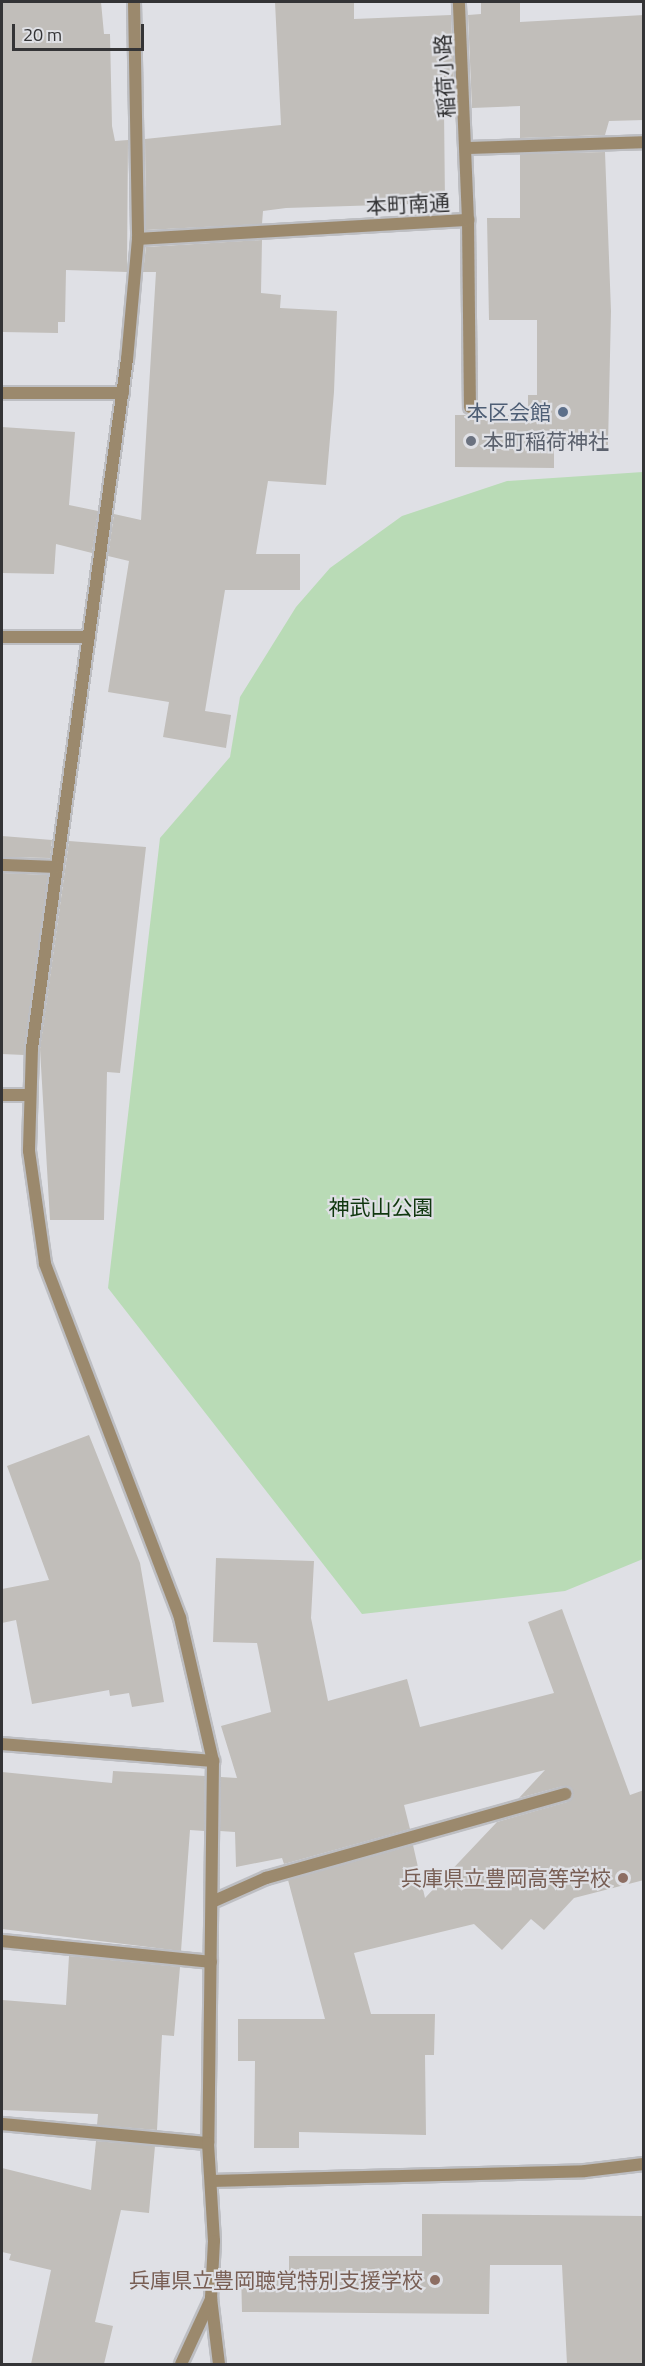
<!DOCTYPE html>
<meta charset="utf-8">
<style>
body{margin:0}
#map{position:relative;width:645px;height:2366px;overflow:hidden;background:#dfe0e5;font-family:"Titillium Web","Noto Sans JP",sans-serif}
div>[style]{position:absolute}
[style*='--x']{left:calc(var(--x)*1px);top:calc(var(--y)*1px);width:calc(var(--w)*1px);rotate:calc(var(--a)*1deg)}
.green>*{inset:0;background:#b9dbb6}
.building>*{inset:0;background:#c1beba}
.roads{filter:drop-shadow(2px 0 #bdbec2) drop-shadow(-2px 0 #bdbec2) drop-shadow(0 2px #bdbec2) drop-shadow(0 -2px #bdbec2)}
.lane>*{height:12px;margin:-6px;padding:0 6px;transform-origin:6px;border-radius:6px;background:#9b896d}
.street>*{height:12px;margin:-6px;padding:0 6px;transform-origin:6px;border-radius:6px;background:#9b896d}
.dots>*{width:16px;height:16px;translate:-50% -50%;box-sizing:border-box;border:3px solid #dfe0e5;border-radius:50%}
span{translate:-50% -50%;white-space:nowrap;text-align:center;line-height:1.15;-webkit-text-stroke:4.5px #dfe0e5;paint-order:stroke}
.street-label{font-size:21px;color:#343436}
.service-label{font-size:21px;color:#4e5e75}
.right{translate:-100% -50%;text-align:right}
.worship-label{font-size:21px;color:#5b616d}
.left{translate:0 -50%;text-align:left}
.park-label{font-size:21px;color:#10370f}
.education-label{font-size:21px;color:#785e54}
.frame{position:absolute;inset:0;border:3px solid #343436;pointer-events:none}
.scale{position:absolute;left:12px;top:24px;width:132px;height:27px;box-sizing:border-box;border:3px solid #343436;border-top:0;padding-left:8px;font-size:18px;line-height:21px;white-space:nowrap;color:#343436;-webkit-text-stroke:4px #dfe0e5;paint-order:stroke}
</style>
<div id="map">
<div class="green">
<div style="clip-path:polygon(643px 472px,643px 1559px,565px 1591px,362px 1614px,108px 1288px,160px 838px,230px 757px,240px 697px,296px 607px,330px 568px,402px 516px,507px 481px)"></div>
</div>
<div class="building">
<div style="clip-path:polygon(2px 2px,101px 2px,104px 34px,110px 34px,112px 126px,115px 141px,128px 140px,127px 272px,66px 270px,65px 322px,58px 322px,58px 333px,2px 332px)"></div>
<div style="clip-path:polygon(275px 2px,354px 2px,354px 19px,451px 15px,455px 109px,444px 110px,445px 203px,286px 208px,263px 211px,262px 224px,146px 230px,145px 139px,281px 125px)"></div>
<div style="clip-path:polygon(481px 2px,520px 2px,520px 22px,644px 15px,644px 120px,609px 121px,605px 135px,520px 138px,520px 106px,472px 108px,468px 15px,481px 14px)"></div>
<div style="clip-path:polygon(605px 152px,611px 311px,608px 445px,554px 445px,554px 468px,455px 467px,455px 415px,528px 415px,528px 395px,537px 395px,537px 320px,489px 320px,487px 218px,520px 218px,520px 154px)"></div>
<div style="clip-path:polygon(262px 240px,261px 293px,281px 295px,280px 308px,337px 311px,334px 392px,326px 485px,268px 481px,256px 554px,300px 554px,300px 590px,225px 590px,205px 711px,231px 715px,226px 748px,163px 737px,169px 702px,108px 692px,129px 561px,108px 556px,114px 514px,141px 520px,156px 272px,143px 272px,146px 247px)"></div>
<div style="clip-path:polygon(2px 427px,75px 432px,69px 505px,98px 511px,92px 553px,56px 544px,54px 574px,2px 573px)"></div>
<div style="clip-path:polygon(2px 836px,52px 840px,50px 858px,2px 857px)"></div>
<div style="clip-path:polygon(69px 841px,146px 847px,120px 1073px,107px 1072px,104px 1220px,50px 1220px,40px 1049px)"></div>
<div style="clip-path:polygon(2px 873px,48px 875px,24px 1055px,2px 1054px)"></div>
<div style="clip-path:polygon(89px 1435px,140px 1563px,164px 1702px,132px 1707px,129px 1693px,110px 1696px,109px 1690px,32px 1704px,16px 1620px,2px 1623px,2px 1589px,49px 1580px,7px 1466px)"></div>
<div style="clip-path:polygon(216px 1558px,314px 1561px,311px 1618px,328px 1701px,407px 1679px,420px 1727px,554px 1693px,528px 1622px,562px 1609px,630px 1795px,644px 1790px,644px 1880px,574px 1898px,544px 1930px,531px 1919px,502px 1950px,474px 1924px,354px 1953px,371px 2014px,435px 2014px,434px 2055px,425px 2055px,426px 2135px,299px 2132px,299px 2148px,254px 2148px,255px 2061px,238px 2061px,238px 2019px,325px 2019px,288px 1880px,413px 1845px,425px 1898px,497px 1822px,567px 1802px,573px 1791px,563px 1786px,519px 1798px,545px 1770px,404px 1805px,410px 1829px,284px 1864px,282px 1858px,236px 1867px,235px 1832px,220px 1831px,221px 1777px,237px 1778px,221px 1726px,271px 1712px,257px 1643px,213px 1642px)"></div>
<div style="clip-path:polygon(113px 1771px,205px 1776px,204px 1831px,190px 1830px,181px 1951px,2px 1929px,2px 1772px,112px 1783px)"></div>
<div style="clip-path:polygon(69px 1956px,180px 1967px,174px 2036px,162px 2035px,157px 2130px,97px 2125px,98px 2114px,2px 2110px,2px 2000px,66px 2005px)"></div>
<div style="clip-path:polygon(96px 2141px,155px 2146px,149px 2213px,121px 2210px,95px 2322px,113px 2326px,104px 2364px,31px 2364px,51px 2270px,9px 2260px,11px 2254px,2px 2252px,2px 2168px,91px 2190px)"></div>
<div style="clip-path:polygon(422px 2214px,644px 2216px,644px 2364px,567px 2364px,562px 2265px,490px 2265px,489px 2314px,242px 2312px,241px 2271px,289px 2270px,289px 2256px,422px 2256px)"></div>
</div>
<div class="roads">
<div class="lane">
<div style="--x:468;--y:220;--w:187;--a:89.4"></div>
<div style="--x:214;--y:1901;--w:57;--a:-23.9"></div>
<div style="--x:266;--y:1878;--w:311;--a:-15.7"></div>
<div style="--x:2;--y:1941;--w:210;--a:5.7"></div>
<div style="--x:2;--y:2124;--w:207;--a:5.3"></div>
</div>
<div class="street">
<div style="--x:134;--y:2;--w:237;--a:89"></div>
<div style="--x:138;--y:239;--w:121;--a:95.2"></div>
<div style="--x:127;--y:359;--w:696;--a:97.85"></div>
<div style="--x:32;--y:1048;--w:103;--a:91.7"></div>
<div style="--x:29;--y:1151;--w:114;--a:81.9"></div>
<div style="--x:45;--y:1264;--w:379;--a:69.1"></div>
<div style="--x:180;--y:1618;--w:147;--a:77"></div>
<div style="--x:213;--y:1761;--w:382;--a:90.7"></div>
<div style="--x:208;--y:2143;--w:98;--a:86.5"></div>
<div style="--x:214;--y:2241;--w:57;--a:93"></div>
<div style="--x:211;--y:2298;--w:66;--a:83.1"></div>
<div style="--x:467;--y:148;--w:177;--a:-1.9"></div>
<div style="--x:138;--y:239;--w:331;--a:-3.3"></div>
<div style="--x:468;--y:220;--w:218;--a:-92.4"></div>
<div style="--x:2;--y:393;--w:121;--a:0"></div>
<div style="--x:2;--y:637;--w:87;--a:0"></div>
<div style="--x:2;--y:865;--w:55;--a:2.1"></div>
<div style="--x:2;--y:1095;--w:28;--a:0"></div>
<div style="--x:2;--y:1744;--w:212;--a:4.6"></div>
<div style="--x:211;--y:2181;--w:374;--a:-1.5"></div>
<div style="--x:585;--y:2171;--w:59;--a:-6.8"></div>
<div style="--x:181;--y:2364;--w:72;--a:-65.2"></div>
</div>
</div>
<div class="dots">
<div style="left:563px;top:412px;background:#5c6f8a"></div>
<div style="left:471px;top:441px;background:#6b7280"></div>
<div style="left:623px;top:1878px;background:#8d6e63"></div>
<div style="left:435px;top:2280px;background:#8d6e63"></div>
</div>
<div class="street-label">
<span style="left:444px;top:76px;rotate:-93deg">稲荷小路</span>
<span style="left:408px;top:204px;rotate:-3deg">本町南通</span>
</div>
<div class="service-label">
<span class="right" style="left:551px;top:412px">本区会館</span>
</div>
<div class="worship-label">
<span class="left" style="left:483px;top:441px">本町稲荷神社</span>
</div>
<div class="park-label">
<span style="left:381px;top:1207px">神武山公園</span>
</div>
<div class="education-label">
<span class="right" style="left:611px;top:1878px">兵庫県立豊岡高等学校</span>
<span class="right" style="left:423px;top:2280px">兵庫県立豊岡聴覚特別支援学校</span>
</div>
<div class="frame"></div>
<div class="scale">20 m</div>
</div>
